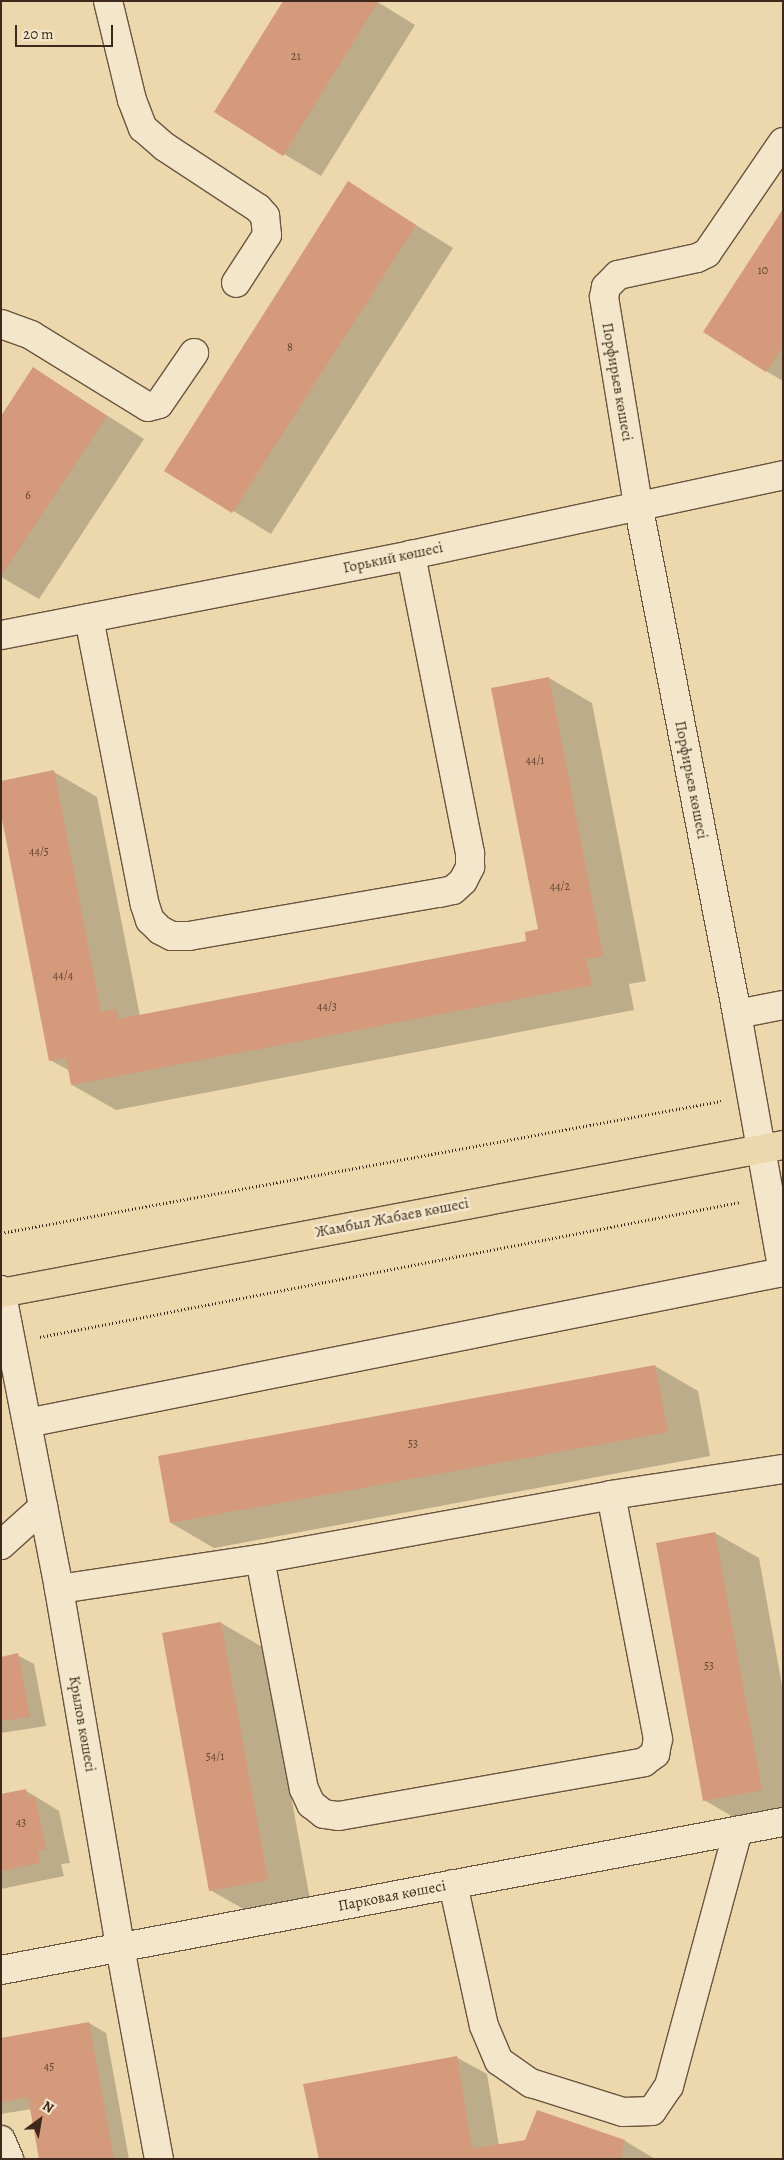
<!DOCTYPE html>
<meta charset="utf-8">
<style>
body{margin:0}
#map{position:relative;width:784px;height:2160px;overflow:hidden;background:#edd8ad;font-family:Alegreya,serif}
div>[style]{position:absolute}
[style*='--x']{left:calc(var(--x)*1px);top:calc(var(--y)*1px);width:calc(var(--w)*1px);rotate:calc(var(--a)*1deg)}
.shadow>*{inset:0;background:#0003}
.building>*{inset:0;background:#d49a7b}
.path>*{height:3px;margin-top:-1.5px;transform-origin:0;background:repeating-linear-gradient(90deg,#3f291c 0 1px,transparent 0 3.5px)}
.roads{filter:drop-shadow(1px 0 #6a5540) drop-shadow(-1px 0 #6a5540) drop-shadow(0 1px #6a5540) drop-shadow(0 -1px #6a5540)}
.minor>*{height:28px;margin:-14px;padding:0 14px;transform-origin:14px;border-radius:14px;background:#f3e6ca}
.major>*{height:28px;margin:-14px;padding:0 14px;transform-origin:14px;border-radius:14px;background:#edd8ad}
span{translate:-50% -50%;white-space:nowrap;text-align:center;line-height:1.15;-webkit-text-stroke:5px #f3e6ca;paint-order:stroke}
.number-label{font-size:12px;color:#644534}
.number-label span{-webkit-text-stroke-width:0}
.street-label{font-size:15px;color:#3f291c}
.frame{position:absolute;inset:0;border:2px solid #3f291c;pointer-events:none}
.north{position:absolute;left:15px;top:2095px;width:50px;height:50px;-webkit-text-stroke:4px #f3e6ca;paint-order:stroke;rotate:32deg;font-size:14px;font-weight:700;line-height:20px;text-align:center;color:#3f291c}
.north::after{content:'';display:block;margin:auto;width:18px;height:22px;background:#3f291c;clip-path:polygon(50% 0,100% 100%,50% 72%,0 100%)}
.scale{position:absolute;left:15px;top:25px;width:98px;height:22px;box-sizing:border-box;border:2px solid #3f291c;border-top:0;padding-left:6px;font-size:15px;line-height:18px;white-space:nowrap;color:#3f291c;-webkit-text-stroke:4px #f3e6ca;paint-order:stroke}
</style>
<div id="map">
<div class="shadow">
<div style="clip-path:polygon(284px 1px,376px 1px,415px 25px,321px 176px,284px 154px)"></div>
<div style="clip-path:polygon(348px 183px,453px 248px,271px 534px,166px 470px)"></div>
<div style="clip-path:polygon(783px 212px,783px 381px,766px 371px)"></div>
<div style="clip-path:polygon(34px 369px,144px 439px,39px 599px,1px 577px,1px 418px)"></div>
<div style="clip-path:polygon(549px 678px,592px 703px,646px 981px,629px 984px,634px 1010px,116px 1110px,72px 1085px,70px 1071px,50px 1060px,54px 772px,97px 797px,140px 1016px,527px 942px,540px 930px)"></div>
<div style="clip-path:polygon(655px 1366px,698px 1391px,710px 1456px,214px 1548px,171px 1523px)"></div>
<div style="clip-path:polygon(715px 1533px,759px 1558px,783px 1691px,783px 1818px,747px 1825px,704px 1800px,657px 1544px)"></div>
<div style="clip-path:polygon(221px 1623px,264px 1648px,311px 1905px,254px 1915px,210px 1890px)"></div>
<div style="clip-path:polygon(17px 1655px,34px 1664px,46px 1726px,1px 1733px,1px 1658px)"></div>
<div style="clip-path:polygon(25px 1790px,59px 1811px,70px 1863px,61px 1864px,64px 1876px,1px 1889px,1px 1795px)"></div>
<div style="clip-path:polygon(89px 2023px,106px 2033px,129px 2159px,41px 2159px,32px 2109px,1px 2114px,1px 2039px)"></div>
<div style="clip-path:polygon(456px 2057px,487px 2074px,499px 2146px,526px 2141px,538px 2111px,625px 2141px,655px 2159px,320px 2159px)"></div>
</div>
<div class="building">
<div style="clip-path:polygon(283px 1px,378px 2px,283px 156px,214px 112px)"></div>
<div style="clip-path:polygon(348px 181px,416px 225px,232px 513px,164px 471px)"></div>
<div style="clip-path:polygon(783px 209px,783px 346px,766px 372px,703px 332px)"></div>
<div style="clip-path:polygon(33px 367px,107px 416px,1px 576px,1px 416px)"></div>
<div style="clip-path:polygon(549px 677px,603px 956px,586px 959px,592px 985px,71px 1085px,66px 1058px,49px 1061px,1px 814px,1px 781px,54px 770px,101px 1012px,116px 1009px,118px 1019px,526px 941px,525px 932px,538px 929px,491px 688px)"></div>
<div style="clip-path:polygon(655px 1365px,668px 1432px,170px 1523px,158px 1456px)"></div>
<div style="clip-path:polygon(715px 1532px,762px 1790px,703px 1801px,656px 1543px)"></div>
<div style="clip-path:polygon(221px 1622px,268px 1880px,209px 1891px,162px 1633px)"></div>
<div style="clip-path:polygon(18px 1653px,30px 1717px,1px 1721px,1px 1657px)"></div>
<div style="clip-path:polygon(26px 1789px,27px 1797px,35px 1796px,46px 1849px,38px 1851px,40px 1863px,1px 1871px,1px 1794px)"></div>
<div style="clip-path:polygon(89px 2022px,114px 2159px,39px 2159px,28px 2097px,1px 2102px,1px 2038px)"></div>
<div style="clip-path:polygon(457px 2056px,472px 2149px,525px 2140px,537px 2110px,625px 2140px,620px 2159px,319px 2159px,303px 2084px)"></div>
</div>
<div class="path">
<div style="--x:1;--y:1233;--w:732;--a:-10.39"></div>
<div style="--x:40;--y:1337;--w:713;--a:-10.92"></div>
</div>
<div class="roads">
<div class="minor">
<div style="--x:108;--y:1;--w:102;--a:76.4"></div>
<div style="--x:132;--y:100;--w:30;--a:69"></div>
<div style="--x:143;--y:128;--w:29;--a:41"></div>
<div style="--x:165;--y:147;--w:111;--a:33.3"></div>
<div style="--x:258;--y:208;--w:11;--a:49"></div>
<div style="--x:265;--y:216;--w:19;--a:84"></div>
<div style="--x:267;--y:235;--w:57;--a:122.9"></div>
<div style="--x:783;--y:142;--w:135;--a:124.4"></div>
<div style="--x:707;--y:253;--w:11;--a:153"></div>
<div style="--x:697;--y:258;--w:81;--a:167.9"></div>
<div style="--x:618;--y:275;--w:17;--a:135"></div>
<div style="--x:606;--y:287;--w:10;--a:101"></div>
<div style="--x:604;--y:297;--w:210;--a:80.7"></div>
<div style="--x:638;--y:504;--w:520;--a:79.01"></div>
<div style="--x:737;--y:1014;--w:263;--a:79.9"></div>
<div style="--x:1;--y:324;--w:32;--a:20"></div>
<div style="--x:31;--y:335;--w:137;--a:31.6"></div>
<div style="--x:148;--y:407;--w:11;--a:-15"></div>
<div style="--x:159;--y:404;--w:62;--a:-55.5"></div>
<div style="--x:89;--y:618;--w:292;--a:79"></div>
<div style="--x:145;--y:905;--w:16;--a:72"></div>
<div style="--x:150;--y:920;--w:14;--a:45"></div>
<div style="--x:160;--y:930;--w:13;--a:27"></div>
<div style="--x:172;--y:936;--w:17;--a:0"></div>
<div style="--x:189;--y:936;--w:254;--a:-9.8"></div>
<div style="--x:439;--y:893;--w:14;--a:-12"></div>
<div style="--x:453;--y:890;--w:13;--a:-42"></div>
<div style="--x:463;--y:881;--w:16;--a:-63"></div>
<div style="--x:470;--y:867;--w:14;--a:-90"></div>
<div style="--x:470;--y:853;--w:304;--a:-101.2"></div>
<div style="--x:1;--y:635;--w:418;--a:-11"></div>
<div style="--x:411;--y:555;--w:381;--a:-12.1"></div>
<div style="--x:737;--y:1014;--w:47;--a:-11.1"></div>
<div style="--x:1;--y:1290;--w:305;--a:79"></div>
<div style="--x:59;--y:1589;--w:363;--a:80.3"></div>
<div style="--x:120;--y:1947;--w:216;--a:79.6"></div>
<div style="--x:27;--y:1423;--w:771;--a:-11.3"></div>
<div style="--x:1;--y:1545;--w:57;--a:-42.1"></div>
<div style="--x:260;--y:1559;--w:234;--a:79.2"></div>
<div style="--x:304;--y:1789;--w:17;--a:65"></div>
<div style="--x:311;--y:1804;--w:16;--a:38"></div>
<div style="--x:324;--y:1814;--w:15;--a:8"></div>
<div style="--x:339;--y:1816;--w:310;--a:-10"></div>
<div style="--x:644;--y:1762;--w:14;--a:-36"></div>
<div style="--x:655;--y:1754;--w:15;--a:-79"></div>
<div style="--x:658;--y:1739;--w:248;--a:-100.9"></div>
<div style="--x:59;--y:1589;--w:203;--a:-8.5"></div>
<div style="--x:260;--y:1559;--w:357;--a:-10.3"></div>
<div style="--x:611;--y:1495;--w:174;--a:-8.6"></div>
<div style="--x:453;--y:1884;--w:145;--a:77.7"></div>
<div style="--x:484;--y:2026;--w:38;--a:67"></div>
<div style="--x:499;--y:2061;--w:39;--a:35"></div>
<div style="--x:531;--y:2083;--w:96;--a:17.5"></div>
<div style="--x:623;--y:2112;--w:29;--a:-2"></div>
<div style="--x:652;--y:2111;--w:30;--a:-56"></div>
<div style="--x:669;--y:2086;--w:264;--a:-74.9"></div>
<div style="--x:1;--y:1970;--w:796;--a:-10.72"></div>
<div style="--x:1;--y:2140;--w:21;--a:67"></div>
</div>
<div class="major">
<div style="--x:1;--y:1293;--w:796;--a:-10.72"></div>
</div>
</div>
<div class="number-label">
<span style="left:296px;top:57px">21</span>
<span style="left:763px;top:271px">10</span>
<span style="left:290px;top:348px">8</span>
<span style="left:28px;top:496px">6</span>
<span style="left:535px;top:761px">44/1</span>
<span style="left:39px;top:852px">44/5</span>
<span style="left:560px;top:887px">44/2</span>
<span style="left:63px;top:976px">44/4</span>
<span style="left:327px;top:1007px">44/3</span>
<span style="left:413px;top:1444px">53</span>
<span style="left:709px;top:1666px">53</span>
<span style="left:215px;top:1757px">54/1</span>
<span style="left:21px;top:1823px">43</span>
<span style="left:49px;top:2067px">45</span>
</div>
<div class="street-label">
<span style="left:617px;top:382px;rotate:80deg">Порфирьев көшесі</span>
<span style="left:393px;top:558px;rotate:-12deg">Горький көшесі</span>
<span style="left:691px;top:780px;rotate:79deg">Порфирьев көшесі</span>
<span style="left:392px;top:1218px;rotate:-11deg">Жамбыл Жабаев көшесі</span>
<span style="left:82px;top:1724px;rotate:80deg">Крылов көшесі</span>
<span style="left:392px;top:1896px;rotate:-11deg">Парковая көшесі</span>
</div>
<div class="frame"></div>
<div class="north">N</div>
<div class="scale">20 m</div>
</div>
